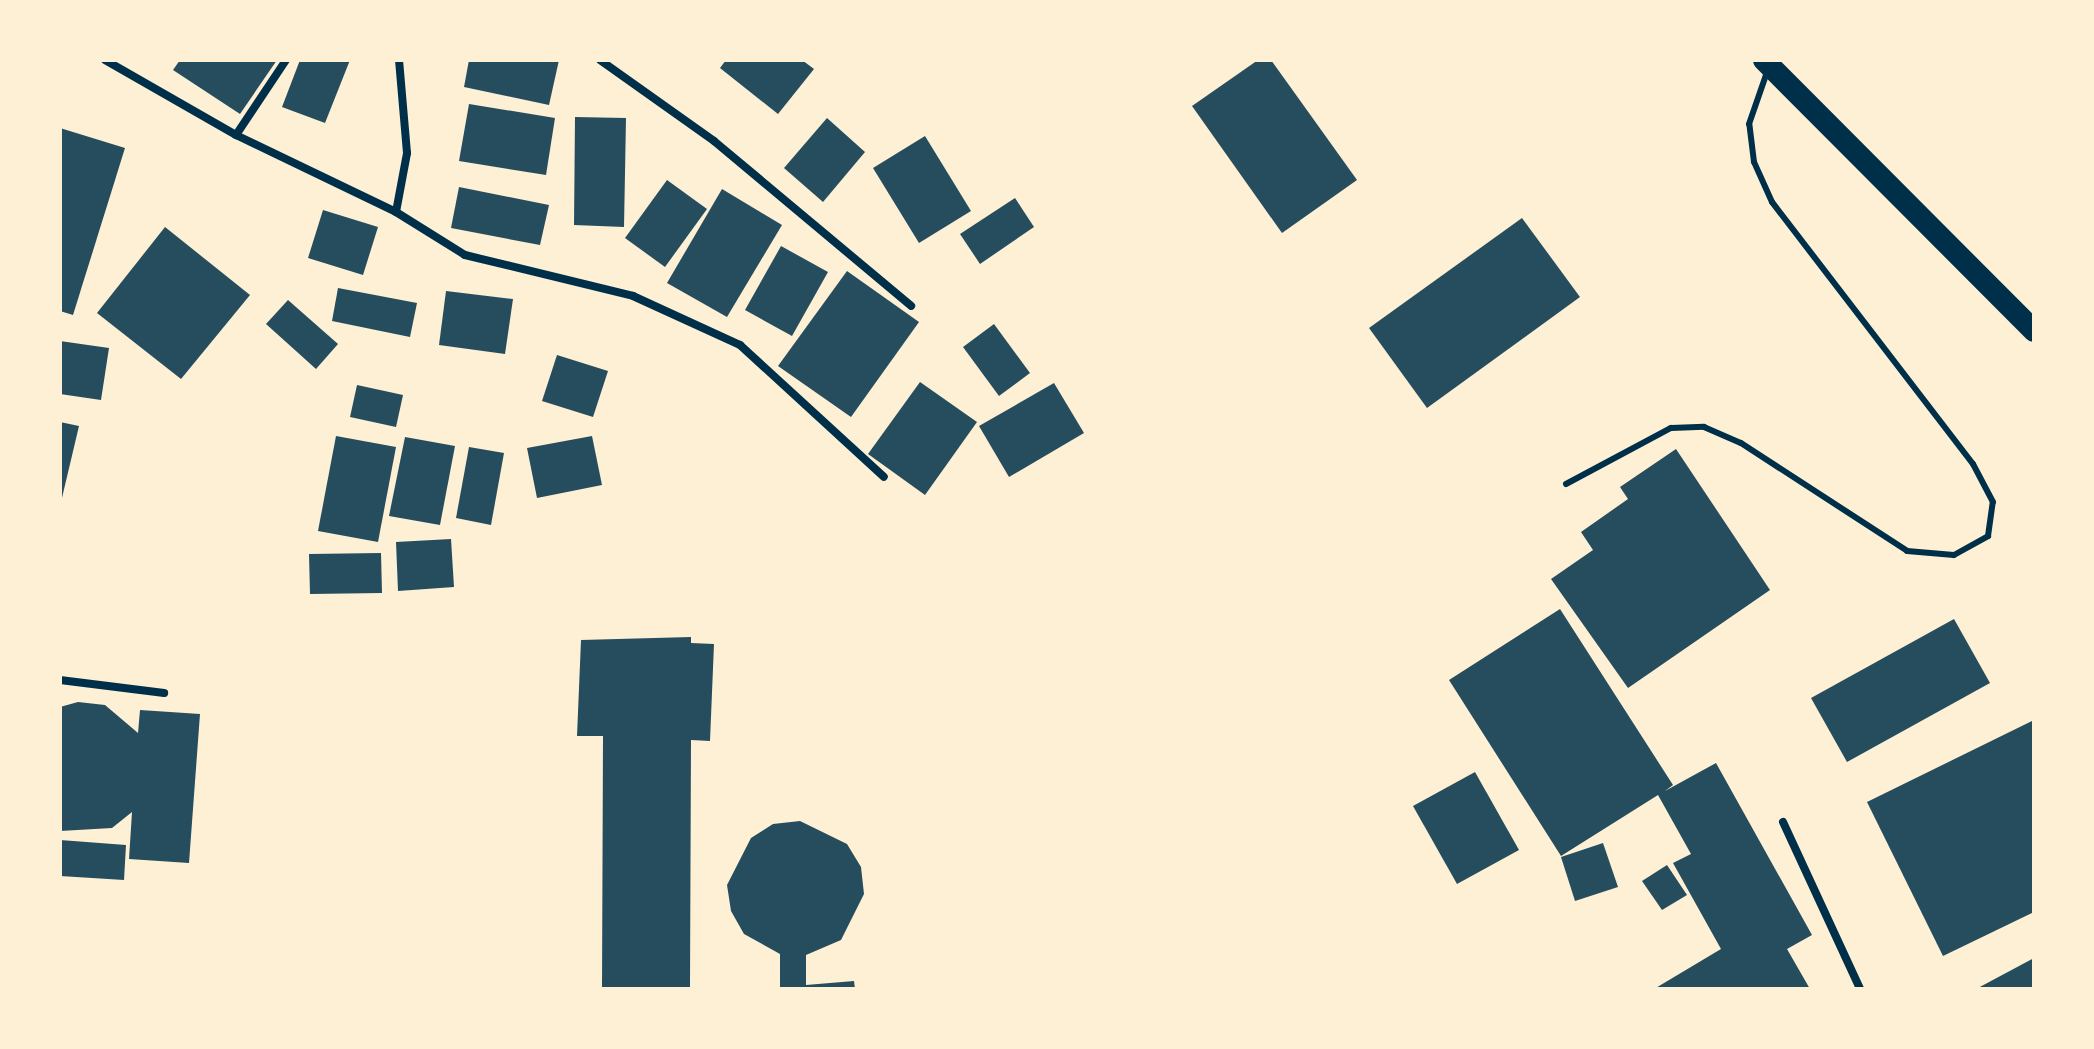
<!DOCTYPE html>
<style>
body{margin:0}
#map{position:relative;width:2094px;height:1049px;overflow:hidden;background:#fdf0d5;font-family:"IBM Plex Sans",sans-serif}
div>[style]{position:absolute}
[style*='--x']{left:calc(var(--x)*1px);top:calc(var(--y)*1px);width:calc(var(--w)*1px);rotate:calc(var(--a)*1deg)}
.building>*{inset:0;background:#264d5e}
.service>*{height:6px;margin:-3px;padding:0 3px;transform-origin:3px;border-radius:3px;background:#003049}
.minor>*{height:8px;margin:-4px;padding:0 4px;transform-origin:4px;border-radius:4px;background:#003049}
.trunk>*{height:22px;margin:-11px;padding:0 11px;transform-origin:11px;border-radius:11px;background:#003049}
span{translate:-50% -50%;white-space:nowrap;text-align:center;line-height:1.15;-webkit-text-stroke:8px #fdf0d5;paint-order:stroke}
.frame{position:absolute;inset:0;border:62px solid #fdf0d5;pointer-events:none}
</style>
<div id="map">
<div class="building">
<div style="clip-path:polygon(180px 60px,277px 60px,240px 114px,173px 70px)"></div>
<div style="clip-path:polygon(300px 60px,350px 60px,325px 123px,282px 107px)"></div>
<div style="clip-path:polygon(469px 60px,559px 60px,549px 105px,464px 87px)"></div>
<div style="clip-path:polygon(726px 60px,802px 60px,814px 69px,778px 114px,720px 68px)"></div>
<div style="clip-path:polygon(1258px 60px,1271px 60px,1357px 180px,1282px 233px,1192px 106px)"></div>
<div style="clip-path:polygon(469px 104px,555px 118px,546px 175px,459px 161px)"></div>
<div style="clip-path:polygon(575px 117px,626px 118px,624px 227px,574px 225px)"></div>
<div style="clip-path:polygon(827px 118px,865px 152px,823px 202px,784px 168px)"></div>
<div style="clip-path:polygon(60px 128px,125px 148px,73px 315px,60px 311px)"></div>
<div style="clip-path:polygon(925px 136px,971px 211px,919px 243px,873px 168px)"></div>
<div style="clip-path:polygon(667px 180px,707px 209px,665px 267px,625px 238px)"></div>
<div style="clip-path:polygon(459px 187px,549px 205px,540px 245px,451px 228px)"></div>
<div style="clip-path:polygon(722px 189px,782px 225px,727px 317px,667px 283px)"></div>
<div style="clip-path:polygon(1015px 198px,1034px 227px,980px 264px,960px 234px)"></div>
<div style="clip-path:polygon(323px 210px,378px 227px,363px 275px,308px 258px)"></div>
<div style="clip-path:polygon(1522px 218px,1580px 297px,1427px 408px,1369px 328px)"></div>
<div style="clip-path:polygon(165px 227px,250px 295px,181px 379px,97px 313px)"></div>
<div style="clip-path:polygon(781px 246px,828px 272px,792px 336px,745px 310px)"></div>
<div style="clip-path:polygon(847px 271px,919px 322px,851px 417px,778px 366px)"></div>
<div style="clip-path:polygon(338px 288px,417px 303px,410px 337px,332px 321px)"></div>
<div style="clip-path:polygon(446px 291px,513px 299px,505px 354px,439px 345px)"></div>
<div style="clip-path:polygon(288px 300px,338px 344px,316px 369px,266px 324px)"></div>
<div style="clip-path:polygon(994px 324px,1030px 373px,999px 396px,963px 347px)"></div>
<div style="clip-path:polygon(60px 341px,109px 348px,101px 400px,60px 394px)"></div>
<div style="clip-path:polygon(557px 355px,608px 371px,593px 417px,542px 401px)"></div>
<div style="clip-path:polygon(920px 382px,977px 422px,925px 495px,868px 454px)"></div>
<div style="clip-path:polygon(1054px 383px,1084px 433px,1009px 477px,979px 426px)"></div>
<div style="clip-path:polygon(357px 385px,403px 395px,396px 427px,350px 417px)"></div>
<div style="clip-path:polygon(60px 422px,79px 426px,61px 502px,60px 502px)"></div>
<div style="clip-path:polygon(336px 436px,396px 447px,378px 542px,318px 531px)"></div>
<div style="clip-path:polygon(592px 436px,602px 485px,537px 498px,527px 448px)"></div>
<div style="clip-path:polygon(405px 437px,455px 446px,440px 525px,389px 516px)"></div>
<div style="clip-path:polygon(469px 447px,504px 453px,491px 525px,456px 518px)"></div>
<div style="clip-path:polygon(1676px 449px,1770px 590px,1628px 688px,1551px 579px,1593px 550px,1581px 532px,1628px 499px,1620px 487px)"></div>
<div style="clip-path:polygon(451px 539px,454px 587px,398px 591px,396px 542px)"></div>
<div style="clip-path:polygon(381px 553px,382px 593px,310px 594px,309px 554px)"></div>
<div style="clip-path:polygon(1560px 609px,1673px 785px,1665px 791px,1716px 763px,1812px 935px,1787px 949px,1810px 989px,1654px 989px,1721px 949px,1673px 863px,1691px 854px,1658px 795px,1561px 856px,1449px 680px)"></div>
<div style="clip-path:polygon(1954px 619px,1990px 683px,1847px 762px,1811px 698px)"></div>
<div style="clip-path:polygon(691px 637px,691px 643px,714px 644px,710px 741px,691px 740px,690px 989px,602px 989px,603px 736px,577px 736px,581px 640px)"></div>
<div style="clip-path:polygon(78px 702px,105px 705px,138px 733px,140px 710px,200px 714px,189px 863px,129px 859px,132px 812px,112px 828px,60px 831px,60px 707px)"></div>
<div style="clip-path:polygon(2034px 720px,2034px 912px,1943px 956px,1867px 802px)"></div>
<div style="clip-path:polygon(1475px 772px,1519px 850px,1457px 884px,1413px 806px)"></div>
<div style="clip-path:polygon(800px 821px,847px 844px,861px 867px,864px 894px,841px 940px,806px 955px,806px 985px,854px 981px,855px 989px,780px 989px,780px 954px,744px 934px,731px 911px,727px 885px,751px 838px,773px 824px)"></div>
<div style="clip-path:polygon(60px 840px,126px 845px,124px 880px,60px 876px)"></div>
<div style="clip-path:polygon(1603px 843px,1618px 887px,1575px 901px,1561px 857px)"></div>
<div style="clip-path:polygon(1667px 865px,1687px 895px,1662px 910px,1642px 881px)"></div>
<div style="clip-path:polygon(2034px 958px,2034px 989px,1976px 989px)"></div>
</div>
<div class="service">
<div style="--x:1566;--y:484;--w:119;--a:-28.1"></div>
<div style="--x:1671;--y:428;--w:33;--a:-2"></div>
<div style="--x:1704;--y:427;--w:40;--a:23.4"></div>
<div style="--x:1741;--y:443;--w:198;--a:33"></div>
<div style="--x:1907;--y:551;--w:47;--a:4.9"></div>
<div style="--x:1954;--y:555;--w:39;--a:-29"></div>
<div style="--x:1988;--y:536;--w:34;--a:-82"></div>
<div style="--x:1993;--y:502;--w:43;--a:-117.8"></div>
<div style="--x:1973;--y:464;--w:330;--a:-127.5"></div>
<div style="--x:1772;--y:202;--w:44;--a:-114.2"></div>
<div style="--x:1754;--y:162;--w:38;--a:-97"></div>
<div style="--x:1749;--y:124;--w:58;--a:-70.9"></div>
</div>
<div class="minor">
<div style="--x:105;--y:60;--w:151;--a:29.8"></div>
<div style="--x:236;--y:135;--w:178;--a:25.7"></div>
<div style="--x:396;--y:212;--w:81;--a:31.9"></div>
<div style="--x:465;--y:255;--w:173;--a:13.7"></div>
<div style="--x:633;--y:296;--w:118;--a:24.6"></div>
<div style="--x:740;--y:345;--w:195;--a:42.5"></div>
<div style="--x:600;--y:60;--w:140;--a:35.4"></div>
<div style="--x:714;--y:141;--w:257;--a:39.9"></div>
<div style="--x:236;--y:135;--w:90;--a:-56.3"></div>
<div style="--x:396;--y:212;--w:60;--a:-79.4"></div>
<div style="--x:407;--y:153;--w:93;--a:-94.9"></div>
<div style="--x:60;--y:680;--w:105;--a:7.1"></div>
<div style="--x:1783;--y:822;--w:184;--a:65.2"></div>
</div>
<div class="trunk">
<div style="--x:1764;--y:60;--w:383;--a:45.1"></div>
</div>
<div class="frame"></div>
</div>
